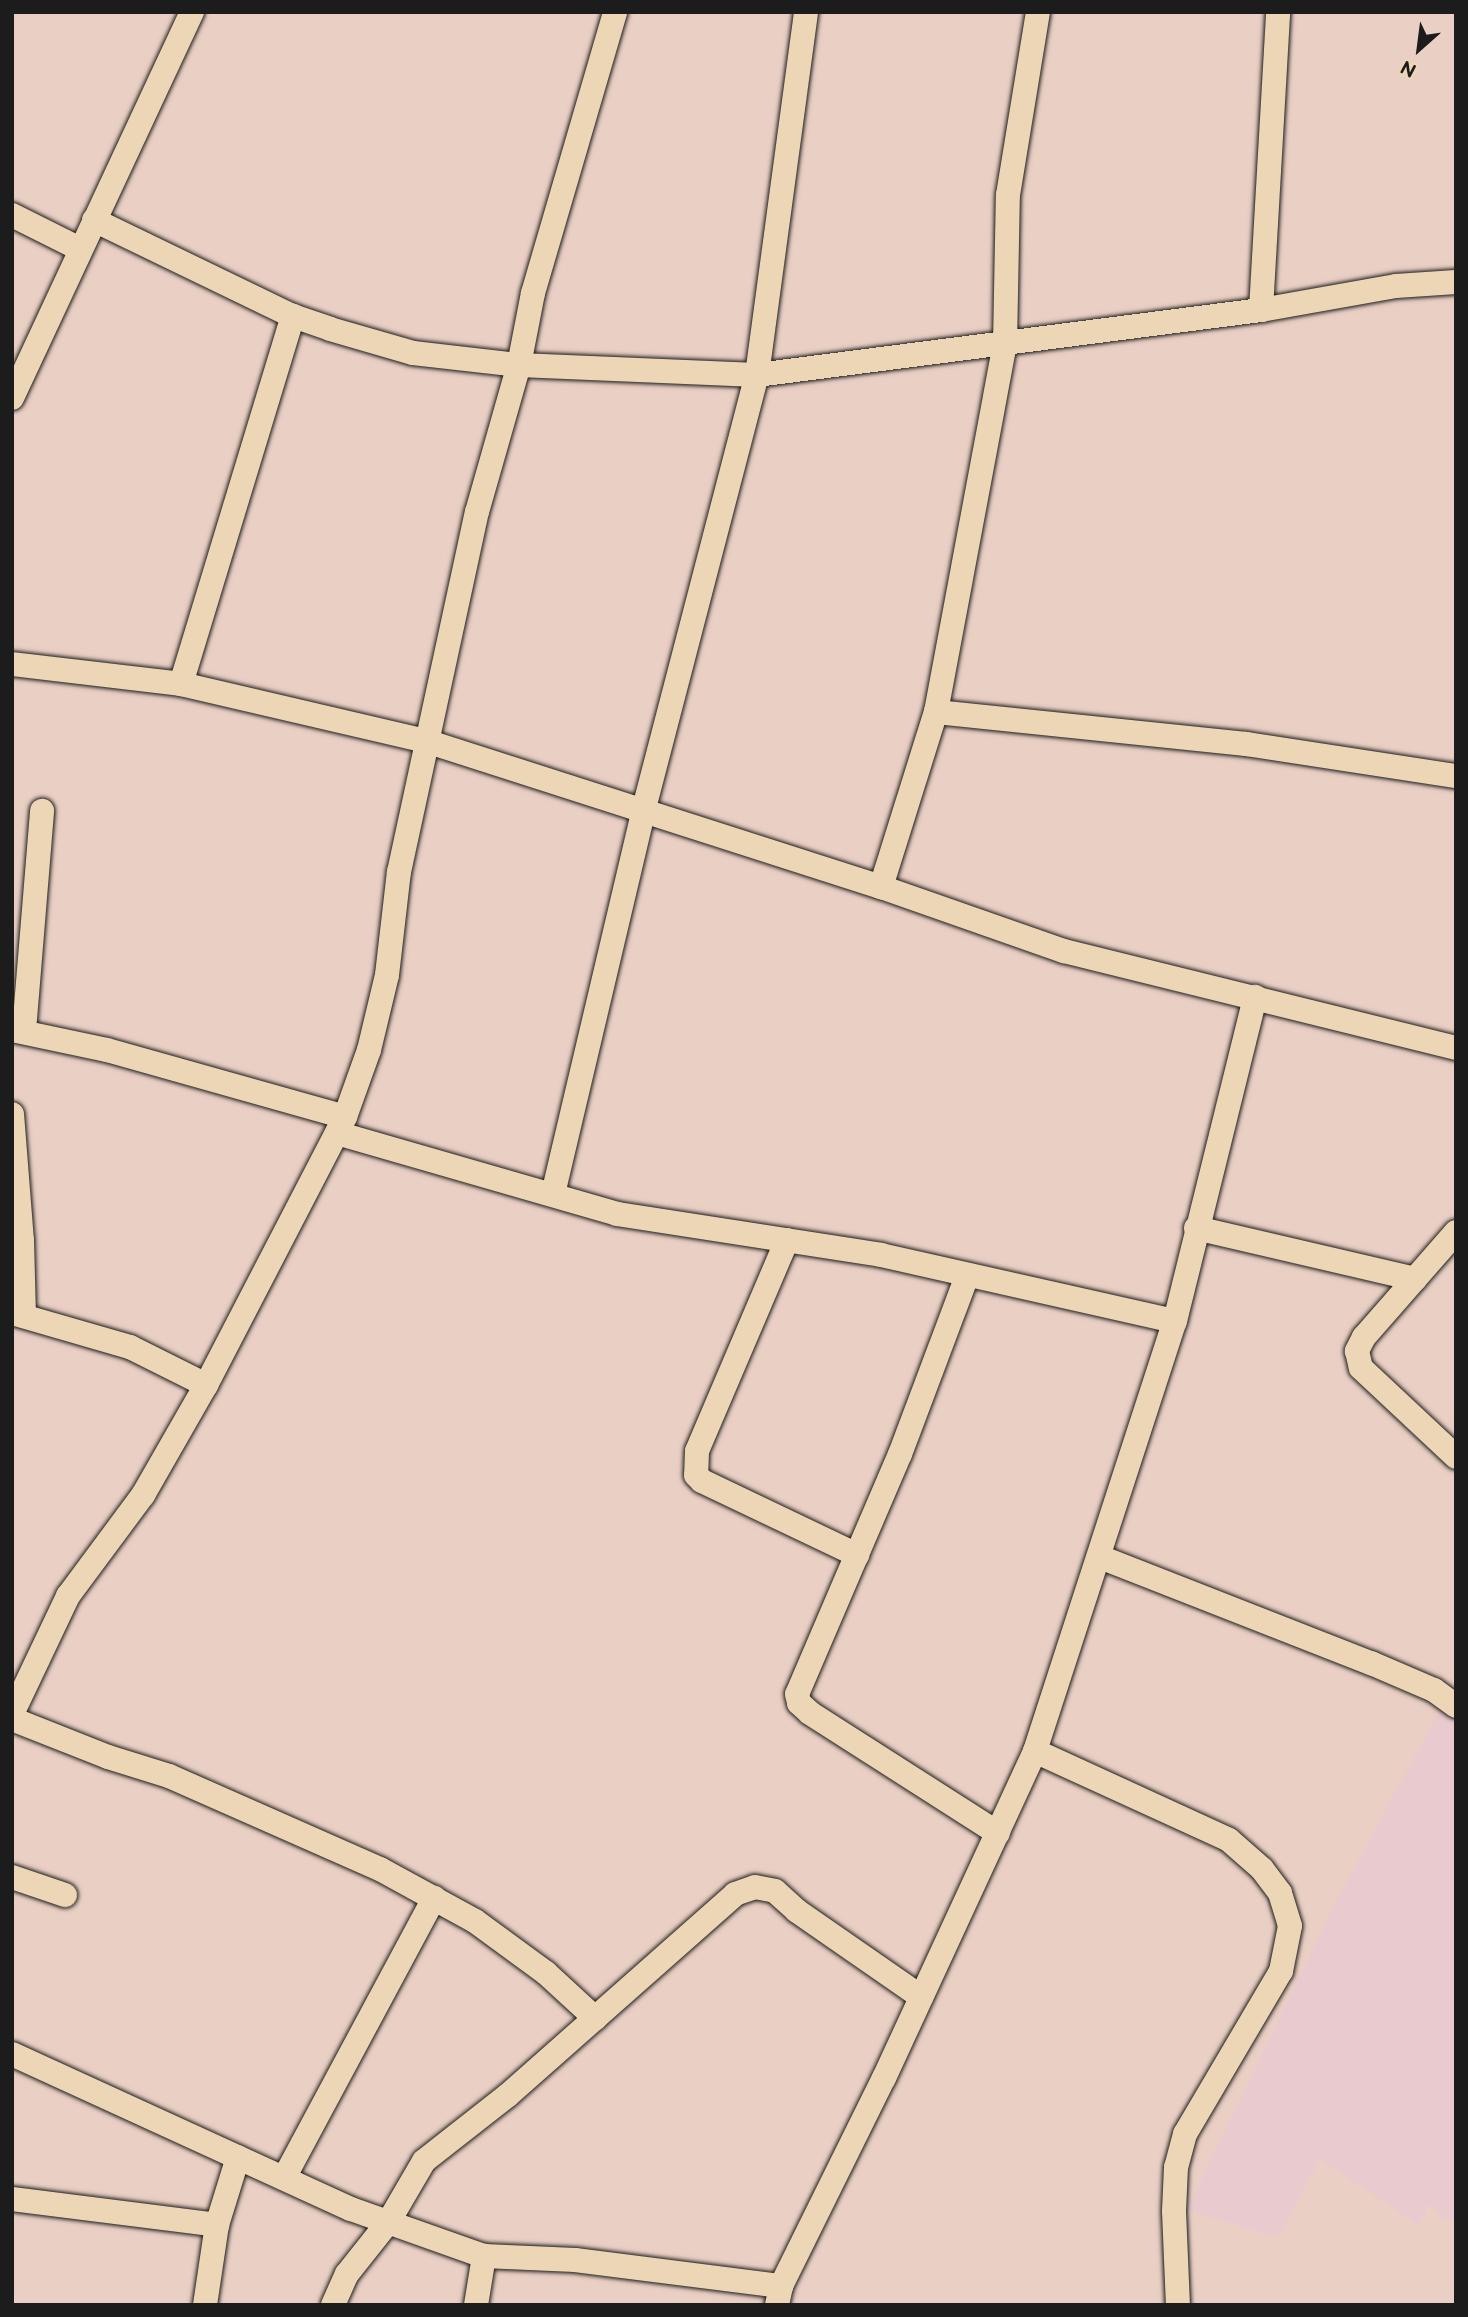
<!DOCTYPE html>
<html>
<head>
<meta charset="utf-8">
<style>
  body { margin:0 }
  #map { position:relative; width:1468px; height:2317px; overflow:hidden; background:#eacfc4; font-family:"Balsamiq Sans",sans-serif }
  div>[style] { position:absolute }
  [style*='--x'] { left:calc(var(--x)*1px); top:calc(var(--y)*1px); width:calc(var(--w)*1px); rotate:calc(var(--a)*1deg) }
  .built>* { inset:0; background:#e8cacf }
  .roads { filter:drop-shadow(0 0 2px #1c1c1c) drop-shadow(0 0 2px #1c1c1c) }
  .minor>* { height:24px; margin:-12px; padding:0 12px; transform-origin:12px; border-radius:12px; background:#edd6b5 }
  span { translate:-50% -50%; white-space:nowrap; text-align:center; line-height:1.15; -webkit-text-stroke:5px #edd6b5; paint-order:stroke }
  .frame { position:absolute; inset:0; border:14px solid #1c1c1c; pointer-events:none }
  .north { position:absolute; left:1384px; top:14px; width:70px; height:70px; -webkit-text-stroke:5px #edd6b5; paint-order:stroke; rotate:208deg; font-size:19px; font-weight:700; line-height:28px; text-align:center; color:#1c1c1c }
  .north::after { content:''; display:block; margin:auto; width:24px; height:32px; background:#1c1c1c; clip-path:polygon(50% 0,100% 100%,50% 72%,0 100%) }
</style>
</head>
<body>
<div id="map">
  <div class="built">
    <div style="clip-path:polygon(1445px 1700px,1456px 1709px,1456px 2219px,1441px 2217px,1429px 2204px,1419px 2225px,1320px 2159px,1278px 2237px,1187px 2210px,1334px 1906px)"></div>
  </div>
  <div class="roads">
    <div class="minor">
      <div style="--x:12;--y:215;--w:76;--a:26.6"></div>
      <div style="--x:94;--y:220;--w:221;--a:25.8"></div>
      <div style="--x:293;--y:316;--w:39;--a:19"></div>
      <div style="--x:330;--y:329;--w:86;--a:16.1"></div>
      <div style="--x:413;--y:353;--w:107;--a:6.5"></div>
      <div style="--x:519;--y:365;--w:238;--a:2.4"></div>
      <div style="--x:757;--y:375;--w:508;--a:-7.35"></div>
      <div style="--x:1261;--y:310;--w:137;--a:-10.1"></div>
      <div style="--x:1396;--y:286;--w:60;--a:-3.8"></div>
      <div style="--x:1261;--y:310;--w:298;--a:-86.7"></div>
      <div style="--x:12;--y:398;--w:426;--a:-65"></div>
      <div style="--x:12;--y:664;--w:170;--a:6.7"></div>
      <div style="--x:181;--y:684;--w:252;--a:13.1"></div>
      <div style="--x:426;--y:741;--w:478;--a:17.8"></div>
      <div style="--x:881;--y:887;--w:194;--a:19.3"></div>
      <div style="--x:1064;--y:951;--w:404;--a:13.9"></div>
      <div style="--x:181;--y:684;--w:385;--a:-73.1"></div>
      <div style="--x:936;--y:712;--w:312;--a:5.9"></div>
      <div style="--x:1246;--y:744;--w:212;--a:8.7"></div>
      <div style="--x:881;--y:887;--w:183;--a:-72.6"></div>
      <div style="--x:936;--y:712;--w:373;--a:-79.4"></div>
      <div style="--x:1005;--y:345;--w:150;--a:-88.9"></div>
      <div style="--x:1008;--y:195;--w:185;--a:-80.7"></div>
      <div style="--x:12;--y:1030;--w:97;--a:11.9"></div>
      <div style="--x:107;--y:1050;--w:247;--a:15.7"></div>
      <div style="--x:24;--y:1031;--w:221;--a:-85.3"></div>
      <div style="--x:12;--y:1114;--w:126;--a:85.5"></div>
      <div style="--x:22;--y:1240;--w:76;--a:88.5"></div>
      <div style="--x:337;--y:1133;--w:291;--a:16.1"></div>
      <div style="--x:617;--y:1214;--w:267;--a:8.8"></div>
      <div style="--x:881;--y:1255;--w:301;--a:12.7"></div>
      <div style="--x:553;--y:1194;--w:392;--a:-76.7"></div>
      <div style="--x:643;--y:812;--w:452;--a:-75.4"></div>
      <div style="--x:757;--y:375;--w:366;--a:-82.3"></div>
      <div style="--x:1196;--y:1228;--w:225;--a:13.1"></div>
      <div style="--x:1456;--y:1232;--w:140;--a:131.2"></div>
      <div style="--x:1364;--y:1337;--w:16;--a:117"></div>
      <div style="--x:1357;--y:1351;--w:17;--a:77"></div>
      <div style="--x:1361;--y:1368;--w:130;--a:43.1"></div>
      <div style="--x:787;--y:1240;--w:229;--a:113.1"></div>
      <div style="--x:697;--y:1451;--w:24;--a:92"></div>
      <div style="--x:696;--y:1475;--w:8;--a:45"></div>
      <div style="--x:702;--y:1481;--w:172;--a:25.5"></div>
      <div style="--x:967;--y:1276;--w:190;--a:110.6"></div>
      <div style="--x:900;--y:1454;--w:261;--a:113.2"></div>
      <div style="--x:797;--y:1694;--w:9;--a:77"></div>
      <div style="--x:799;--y:1703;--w:15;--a:42"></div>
      <div style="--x:810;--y:1713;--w:223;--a:32.6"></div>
      <div style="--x:12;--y:1313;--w:123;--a:16.1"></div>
      <div style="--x:130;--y:1347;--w:85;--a:26.6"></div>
      <div style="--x:1100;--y:1557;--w:291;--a:21.4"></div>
      <div style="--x:1371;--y:1663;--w:69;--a:23.2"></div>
      <div style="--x:1434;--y:1690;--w:27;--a:36"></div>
      <div style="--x:12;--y:1714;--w:131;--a:-64.6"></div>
      <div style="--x:68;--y:1596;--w:126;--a:-53.4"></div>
      <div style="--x:143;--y:1495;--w:127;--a:-60.2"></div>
      <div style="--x:206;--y:1385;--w:302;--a:-62.6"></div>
      <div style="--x:345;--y:1117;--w:71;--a:-70.3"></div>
      <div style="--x:369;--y:1050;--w:77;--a:-76.5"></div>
      <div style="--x:387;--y:975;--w:104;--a:-83.4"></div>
      <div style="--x:399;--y:872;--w:368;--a:-77.8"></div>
      <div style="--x:477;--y:512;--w:153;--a:-74.1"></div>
      <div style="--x:519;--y:365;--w:73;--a:-79"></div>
      <div style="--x:533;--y:293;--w:293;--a:-73.7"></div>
      <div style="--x:12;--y:1719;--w:103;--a:21.6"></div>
      <div style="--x:108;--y:1757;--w:64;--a:17.3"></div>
      <div style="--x:169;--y:1776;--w:231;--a:23.8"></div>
      <div style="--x:380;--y:1869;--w:108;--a:28.7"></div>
      <div style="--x:475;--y:1921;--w:88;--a:36.2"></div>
      <div style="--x:546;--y:1973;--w:67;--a:42.6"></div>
      <div style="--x:1035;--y:1751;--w:213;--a:24.6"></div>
      <div style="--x:1229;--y:1840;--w:44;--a:41.3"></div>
      <div style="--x:1262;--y:1869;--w:30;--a:53"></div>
      <div style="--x:1280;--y:1893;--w:34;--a:73"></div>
      <div style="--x:1290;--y:1926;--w:46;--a:101.3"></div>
      <div style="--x:1281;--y:1971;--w:189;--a:120.5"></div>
      <div style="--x:1185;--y:2134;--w:34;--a:105"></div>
      <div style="--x:1176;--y:2167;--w:44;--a:92.6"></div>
      <div style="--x:1174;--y:2211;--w:94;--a:87.6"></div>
      <div style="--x:12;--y:1877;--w:56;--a:18.8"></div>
      <div style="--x:12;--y:2054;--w:373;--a:24.6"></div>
      <div style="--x:351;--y:2209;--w:141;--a:19.5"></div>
      <div style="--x:484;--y:2256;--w:91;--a:2.5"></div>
      <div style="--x:575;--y:2260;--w:208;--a:7.2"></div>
      <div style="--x:284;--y:2178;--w:318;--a:-61.8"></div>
      <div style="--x:12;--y:2199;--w:207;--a:7.2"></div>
      <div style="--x:205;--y:2305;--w:81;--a:-81.5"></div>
      <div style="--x:217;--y:2225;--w:71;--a:-72.8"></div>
      <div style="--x:333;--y:2305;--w:34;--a:-66"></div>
      <div style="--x:347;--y:2274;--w:68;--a:-51.6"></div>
      <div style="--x:389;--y:2221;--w:69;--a:-59.7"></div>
      <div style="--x:424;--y:2161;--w:105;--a:-38.1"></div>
      <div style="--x:507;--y:2096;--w:305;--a:-41.5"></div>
      <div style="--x:735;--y:1894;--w:21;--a:-19"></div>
      <div style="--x:755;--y:1887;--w:20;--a:11"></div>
      <div style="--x:775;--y:1891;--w:30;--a:42"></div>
      <div style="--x:797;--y:1911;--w:151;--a:34.7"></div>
      <div style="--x:476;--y:2305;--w:50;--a:-80.7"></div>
      <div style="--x:777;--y:2305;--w:19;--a:-78"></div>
      <div style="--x:781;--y:2286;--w:232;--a:-63.7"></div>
      <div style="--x:884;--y:2078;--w:360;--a:-65.2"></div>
      <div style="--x:1035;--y:1751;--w:452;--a:-72"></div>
      <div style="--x:1175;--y:1321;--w:334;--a:-76.1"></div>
    </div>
  </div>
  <div class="frame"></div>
  <div class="north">N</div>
</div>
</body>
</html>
